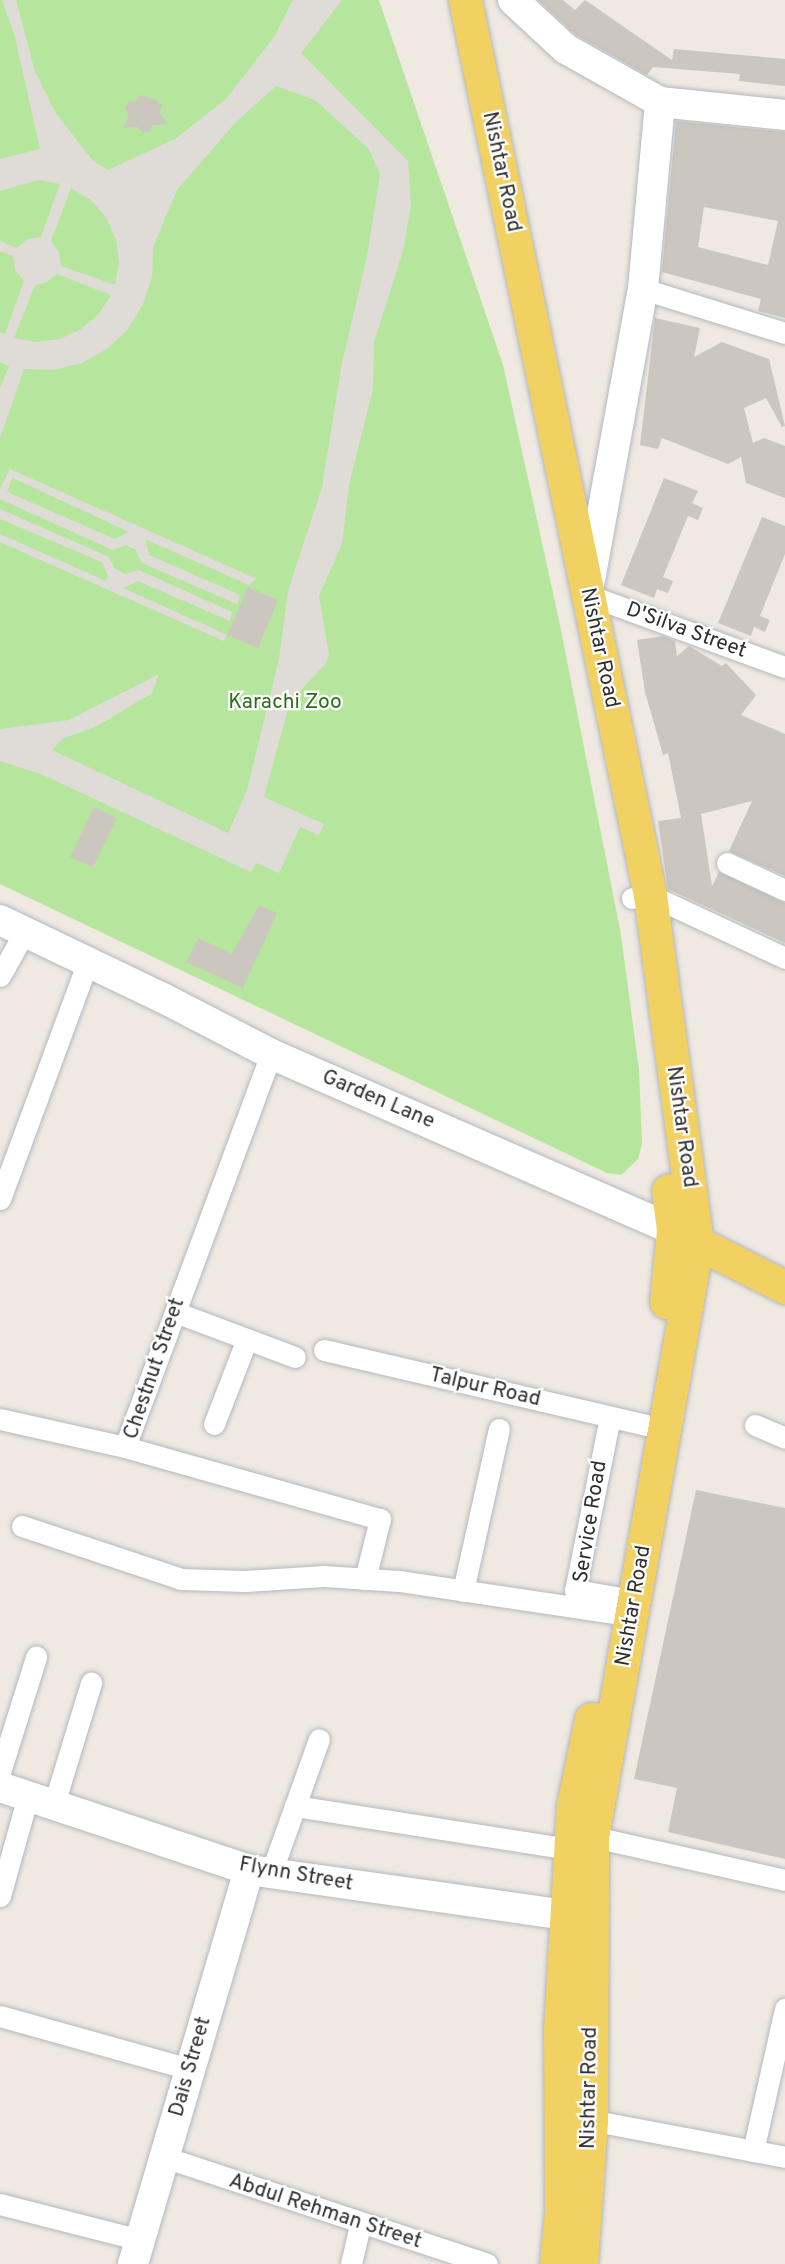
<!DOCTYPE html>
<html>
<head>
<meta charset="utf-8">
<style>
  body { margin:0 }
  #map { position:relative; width:785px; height:2264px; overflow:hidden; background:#efe9e1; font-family:Overpass,sans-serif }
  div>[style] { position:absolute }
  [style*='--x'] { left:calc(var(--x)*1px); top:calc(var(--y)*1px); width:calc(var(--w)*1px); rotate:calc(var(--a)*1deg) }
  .green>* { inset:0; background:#b6e59e }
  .plaza>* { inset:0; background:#dfdcd8 }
  .building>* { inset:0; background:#cbc7bf }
  .roads { filter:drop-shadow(0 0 2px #b4b7c1) drop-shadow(0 0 2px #b4b7c1) }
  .street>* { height:21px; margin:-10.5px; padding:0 10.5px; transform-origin:10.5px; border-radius:10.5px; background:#fff }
  .secondary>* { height:30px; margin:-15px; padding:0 15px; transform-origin:15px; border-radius:15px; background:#fff }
  .primary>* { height:33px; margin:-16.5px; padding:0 16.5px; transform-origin:16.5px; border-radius:16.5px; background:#f2d163 }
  span { translate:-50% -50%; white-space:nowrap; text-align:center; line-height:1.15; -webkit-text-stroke:4.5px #fff; paint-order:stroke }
  .street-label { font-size:21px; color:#2e2e2e }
  .park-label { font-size:21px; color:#2c6e1b }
</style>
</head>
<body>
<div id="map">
  <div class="green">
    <div style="clip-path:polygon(0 0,379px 0,503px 365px,559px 620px,621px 935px,639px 1070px,642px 1144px,638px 1159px,621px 1175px,607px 1173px,0 884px)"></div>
  </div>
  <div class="plaza">
    <div style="clip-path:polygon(evenodd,2px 0,16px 0,35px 72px,55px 112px,93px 161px,108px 170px,175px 139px,225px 100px,274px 37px,293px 0,342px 0,301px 53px,408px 161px,411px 204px,403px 251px,374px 342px,373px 389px,349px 485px,342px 544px,319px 596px,329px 655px,326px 663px,290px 702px,264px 797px,324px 824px,319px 835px,300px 827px,279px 873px,256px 863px,251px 872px,41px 774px,0 761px,0 729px,69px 720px,159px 674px,152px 693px,97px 726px,62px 739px,52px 750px,228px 833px,247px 790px,279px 659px,288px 591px,322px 487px,342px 363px,367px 257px,380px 174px,369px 149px,315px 100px,276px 86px,235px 123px,177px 190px,153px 247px,152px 277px,143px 304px,128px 329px,107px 349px,82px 363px,53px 370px,24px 369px,0 438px,0 388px,9px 366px,0 362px,0 332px,5px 334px,24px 281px,15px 270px,13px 256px,0 251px,0 241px,17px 248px,27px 239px,41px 237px,60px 184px,38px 180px,0 191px,0 159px,40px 149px,15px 37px,2px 0,71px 188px,91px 200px,106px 217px,116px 239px,119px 262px,115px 285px,61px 266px,59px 252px,51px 241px,71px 188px,2px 0,57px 274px,111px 295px,99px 314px,81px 329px,60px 339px,37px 342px,14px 338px,35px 285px,47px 282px,57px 274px)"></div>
    <div style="clip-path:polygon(evenodd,10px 469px,257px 579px,249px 585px,145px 539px,149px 555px,240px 595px,237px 604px,142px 563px,136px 550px,126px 545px,113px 550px,0 499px,0 489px,10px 469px,12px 478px,13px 478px,129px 532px,115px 539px,7px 492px,12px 478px)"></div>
    <div style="clip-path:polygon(0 509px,109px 557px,114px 568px,125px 574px,139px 570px,232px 612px,230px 621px,138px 581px,123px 588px,227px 635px,224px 641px,0 542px,0 534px,106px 581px,108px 576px,102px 562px,0 519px)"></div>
  </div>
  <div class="building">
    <div style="clip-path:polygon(538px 0,563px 0,575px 10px,585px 0,672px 60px,674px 49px,785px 59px,785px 86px,739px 81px,740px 74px,653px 67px,647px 75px,576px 35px)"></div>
    <div style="clip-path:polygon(139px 95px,157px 100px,162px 106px,159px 113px,168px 124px,153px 125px,150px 132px,142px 132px,138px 127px,123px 128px,129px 115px,125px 109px,128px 102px,136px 101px)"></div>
    <div style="clip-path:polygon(evenodd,676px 121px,785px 132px,785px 318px,758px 311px,761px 299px,662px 272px,676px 121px,704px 207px,778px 221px,768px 265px,698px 247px,704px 207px)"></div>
    <div style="clip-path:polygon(655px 318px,700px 328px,694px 357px,722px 342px,769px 359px,785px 426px,782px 427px,766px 398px,744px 408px,753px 443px,764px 438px,785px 446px,785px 498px,746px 483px,741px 457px,728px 464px,662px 438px,658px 449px,640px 445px)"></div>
    <div style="clip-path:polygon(664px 478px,698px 491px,692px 503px,703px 508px,698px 520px,688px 516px,663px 577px,673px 581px,668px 593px,657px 589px,654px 598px,621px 585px)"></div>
    <div style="clip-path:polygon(762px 517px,785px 526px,785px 554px,760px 616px,770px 620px,765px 632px,754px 627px,751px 636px,718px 623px)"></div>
    <div style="clip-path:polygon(248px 587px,278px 600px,258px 648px,227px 635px)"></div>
    <div style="clip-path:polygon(663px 636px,675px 641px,677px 656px,689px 646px,722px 666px,726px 663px,756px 695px,741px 715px,785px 734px,785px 876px,729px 851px,752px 801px,701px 814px,712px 886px,719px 872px,785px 903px,785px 943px,668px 889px,658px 821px,681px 818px,668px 753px,663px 755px,645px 692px,637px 640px)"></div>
    <div style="clip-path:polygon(94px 807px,117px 818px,93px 867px,70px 857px)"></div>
    <div style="clip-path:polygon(259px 905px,277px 913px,243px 988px,186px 962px,198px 938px,232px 954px)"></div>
    <div style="clip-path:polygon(696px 1490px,785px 1508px,785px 1859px,668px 1832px,677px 1788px,634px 1779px)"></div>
  </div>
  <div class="roads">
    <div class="street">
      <div style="--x:643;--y:289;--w:149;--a:17.2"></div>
      <div style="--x:588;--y:595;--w:210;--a:20.1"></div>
      <div style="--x:727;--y:863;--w:64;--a:25"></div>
      <div style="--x:632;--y:898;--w:18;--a:-9"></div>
      <div style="--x:650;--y:895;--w:149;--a:25"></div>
      <div style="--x:0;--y:976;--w:49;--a:-60.8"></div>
      <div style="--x:271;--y:1054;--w:419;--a:110.4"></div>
      <div style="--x:125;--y:1447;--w:265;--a:15.8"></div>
      <div style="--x:380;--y:1519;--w:62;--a:104"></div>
      <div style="--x:0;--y:1199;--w:254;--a:-69.7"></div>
      <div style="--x:175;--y:1312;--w:128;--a:20.6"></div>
      <div style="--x:324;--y:1350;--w:331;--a:13.1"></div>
      <div style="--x:610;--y:1417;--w:177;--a:101.4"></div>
      <div style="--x:575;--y:1590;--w:42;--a:9.7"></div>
      <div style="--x:0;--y:1419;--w:128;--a:12.6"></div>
      <div style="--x:214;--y:1424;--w:91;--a:-68.8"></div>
      <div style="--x:755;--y:1425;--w:33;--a:23"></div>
      <div style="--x:22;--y:1526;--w:168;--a:18.4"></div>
      <div style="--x:181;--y:1579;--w:64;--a:1.8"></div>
      <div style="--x:245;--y:1581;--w:79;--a:-3.6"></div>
      <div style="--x:324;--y:1576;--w:75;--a:3.8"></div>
      <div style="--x:399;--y:1581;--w:216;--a:8.5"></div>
      <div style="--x:463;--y:1591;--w:166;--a:-77.5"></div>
      <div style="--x:0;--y:1772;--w:121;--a:-72.6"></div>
      <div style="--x:54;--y:1804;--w:127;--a:-73"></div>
      <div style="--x:295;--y:1806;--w:278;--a:8.9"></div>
      <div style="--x:581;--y:1834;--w:209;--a:12.7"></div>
      <div style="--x:271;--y:1873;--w:142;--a:-70.3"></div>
      <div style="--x:0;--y:1896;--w:104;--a:-74.4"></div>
      <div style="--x:0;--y:2016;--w:197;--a:15.6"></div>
      <div style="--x:579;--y:2118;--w:210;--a:10.7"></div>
      <div style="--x:753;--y:2151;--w:146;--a:-77.3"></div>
      <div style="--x:164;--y:2157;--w:340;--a:18.3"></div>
      <div style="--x:0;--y:2204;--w:145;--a:14.4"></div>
      <div style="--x:351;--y:2264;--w:40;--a:-77"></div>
    </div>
    <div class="secondary">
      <div style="--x:513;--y:0;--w:72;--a:42.8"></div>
      <div style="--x:566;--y:49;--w:108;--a:29.4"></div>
      <div style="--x:660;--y:102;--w:126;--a:5.9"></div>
      <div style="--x:588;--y:591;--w:307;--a:-79.7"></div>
      <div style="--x:643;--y:289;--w:188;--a:-84.8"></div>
      <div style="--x:0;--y:920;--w:181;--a:25.6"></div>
      <div style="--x:163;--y:998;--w:122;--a:27.4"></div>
      <div style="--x:271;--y:1054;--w:439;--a:23.6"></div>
      <div style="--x:0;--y:1787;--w:262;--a:18.4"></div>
      <div style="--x:249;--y:1870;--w:320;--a:8.1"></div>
      <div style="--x:133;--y:2264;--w:411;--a:-73.6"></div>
    </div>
    <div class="primary">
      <div style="--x:465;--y:0;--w:914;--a:78.32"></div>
      <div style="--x:650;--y:895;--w:352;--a:82.3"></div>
      <div style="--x:697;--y:1244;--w:602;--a:100.04"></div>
      <div style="--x:592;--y:1837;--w:283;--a:90.2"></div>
      <div style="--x:591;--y:2120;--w:144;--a:94"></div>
      <div style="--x:680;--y:1234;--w:118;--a:26.8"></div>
      <div style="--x:666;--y:1302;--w:72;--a:-84.4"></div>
      <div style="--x:673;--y:1230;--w:40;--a:-97.1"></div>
      <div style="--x:556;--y:2264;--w:52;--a:-84.5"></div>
      <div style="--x:561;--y:2212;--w:183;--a:-90.3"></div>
      <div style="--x:560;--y:2029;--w:224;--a:-86.7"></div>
      <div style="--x:573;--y:1805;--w:88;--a:-78.2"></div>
    </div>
  </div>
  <div class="street-label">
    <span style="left:501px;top:172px;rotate:78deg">Nishtar Road</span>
    <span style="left:686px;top:631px;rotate:20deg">D'Silva Street</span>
    <span style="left:599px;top:648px;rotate:78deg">Nishtar Road</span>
    <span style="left:378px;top:1100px;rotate:23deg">Garden Lane</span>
    <span style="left:681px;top:1127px;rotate:82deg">Nishtar Road</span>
    <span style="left:155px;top:1369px;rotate:-71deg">Chestnut Street</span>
    <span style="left:485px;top:1388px;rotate:13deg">Talpur Road</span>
    <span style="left:591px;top:1522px;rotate:-81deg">Service Road</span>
    <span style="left:634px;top:1606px;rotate:-80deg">Nishtar Road</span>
    <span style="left:296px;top:1875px;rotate:10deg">Flynn Street</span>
    <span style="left:191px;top:2067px;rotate:-74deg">Dais Street</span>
    <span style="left:590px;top:2088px;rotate:-89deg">Nishtar Road</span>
    <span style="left:325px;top:2212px;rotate:18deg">Abdul Rehman Street</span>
  </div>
  <div class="park-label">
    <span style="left:285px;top:703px">Karachi Zoo</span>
  </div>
</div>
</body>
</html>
